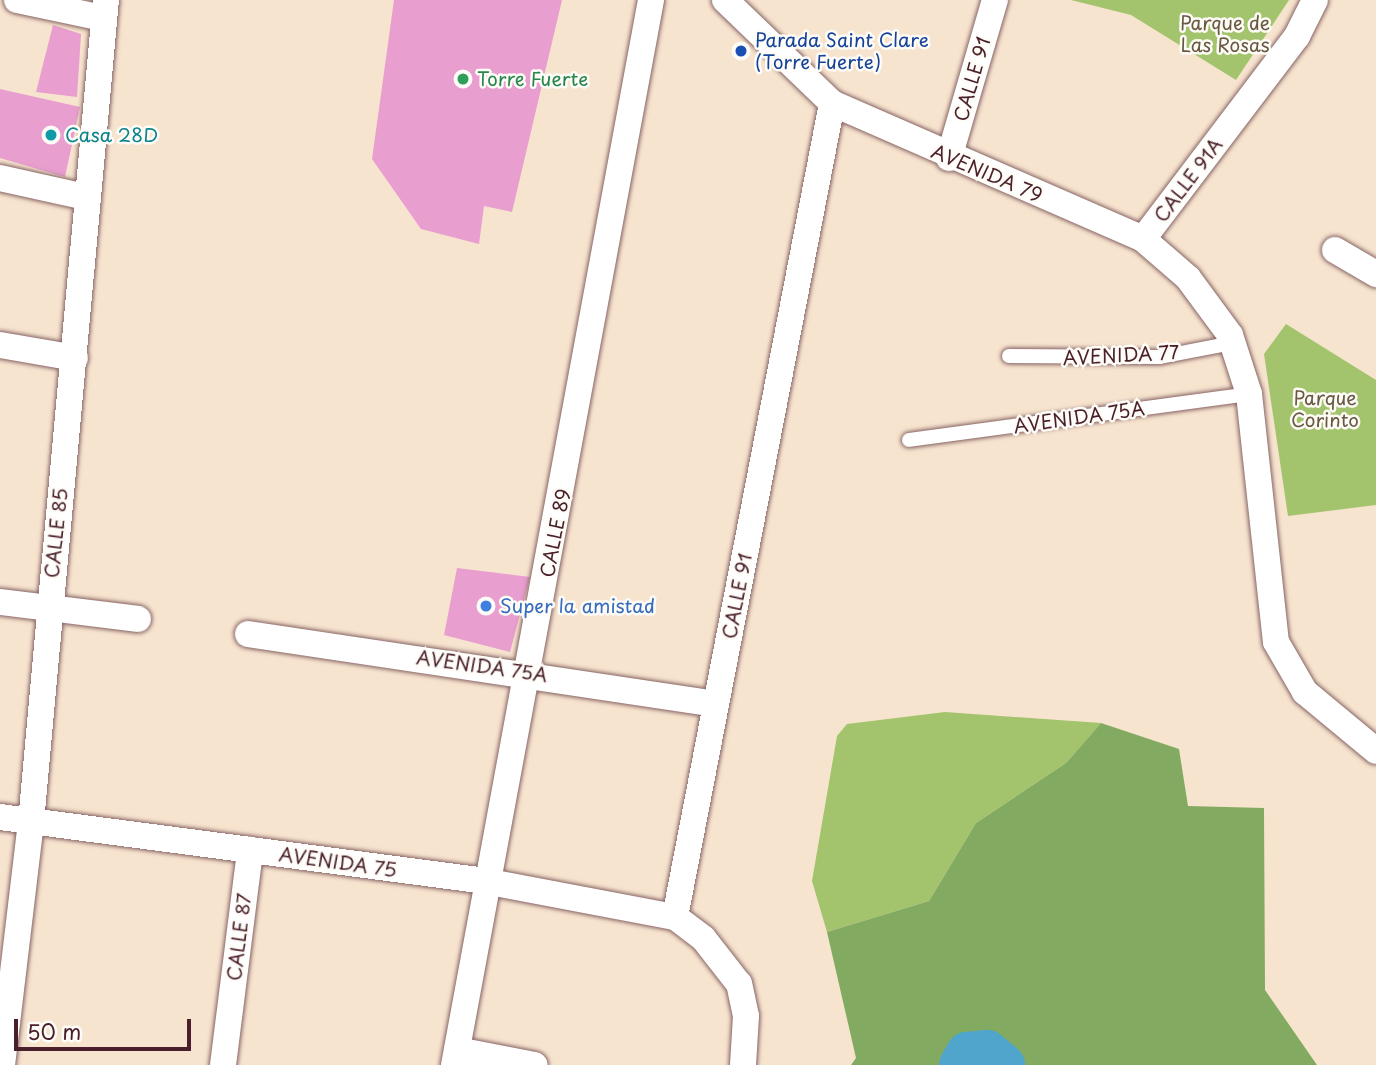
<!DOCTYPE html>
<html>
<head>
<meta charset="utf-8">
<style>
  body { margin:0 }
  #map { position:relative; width:1376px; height:1065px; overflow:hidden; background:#f7e4cf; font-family:"Playpen Sans",sans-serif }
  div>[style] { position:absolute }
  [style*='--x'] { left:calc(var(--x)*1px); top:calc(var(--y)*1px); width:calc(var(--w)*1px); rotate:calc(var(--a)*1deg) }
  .green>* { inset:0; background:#a3c46d }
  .forest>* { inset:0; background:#82aa60 }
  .river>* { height:42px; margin:-21px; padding:0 21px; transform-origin:21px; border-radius:21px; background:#50a5cc }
  .building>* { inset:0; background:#e89ece }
  .roads { filter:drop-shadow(0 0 2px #876464) drop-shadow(0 0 2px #876464) }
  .lane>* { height:14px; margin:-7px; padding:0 7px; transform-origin:7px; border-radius:7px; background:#fff }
  .street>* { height:26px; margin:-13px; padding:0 13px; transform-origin:13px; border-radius:13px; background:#fff }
  .dots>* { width:19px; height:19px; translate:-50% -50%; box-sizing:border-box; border:4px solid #fdfcf7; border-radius:50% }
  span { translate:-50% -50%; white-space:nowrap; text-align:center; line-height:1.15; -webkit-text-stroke:5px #fdfcf7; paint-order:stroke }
  .park-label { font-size:19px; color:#695942 }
  .transit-label { font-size:19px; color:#164399 }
  .left { translate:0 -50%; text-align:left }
  .leisure-label { font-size:19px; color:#27864d }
  .street-label { font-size:19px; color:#4a1f2b }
  .culture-label { font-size:19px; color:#0d838f }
  .shop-label { font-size:19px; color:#366cbe }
  .scale { position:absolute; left:14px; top:1019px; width:177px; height:32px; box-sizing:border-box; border:4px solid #4a1f2b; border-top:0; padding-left:9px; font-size:21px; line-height:24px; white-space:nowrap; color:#4a1f2b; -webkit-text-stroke:5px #fdfcf7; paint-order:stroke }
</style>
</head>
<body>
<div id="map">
  <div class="green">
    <div style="clip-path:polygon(1071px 0,1289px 0,1236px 80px,1131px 15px)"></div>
    <div style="clip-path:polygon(1286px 324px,1376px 380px,1376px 505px,1288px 516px,1264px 354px)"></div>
    <div style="clip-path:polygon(945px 712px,1101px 723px,1066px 763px,976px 823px,929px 901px,827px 932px,812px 881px,837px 736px,847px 724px)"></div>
  </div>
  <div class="forest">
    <div style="clip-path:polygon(1101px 723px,1179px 749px,1188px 806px,1264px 808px,1265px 990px,1317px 1065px,851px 1065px,856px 1058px,827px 932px,929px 901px,976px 823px,1066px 763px)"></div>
  </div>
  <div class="river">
    <div style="--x:960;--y:1065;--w:14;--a:-60"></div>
    <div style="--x:967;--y:1053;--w:20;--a:-6"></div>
    <div style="--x:987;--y:1051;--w:22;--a:39"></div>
  </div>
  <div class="building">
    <div style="clip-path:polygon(394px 0,562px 0,512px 212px,484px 206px,479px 244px,421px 229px,372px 159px)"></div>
    <div style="clip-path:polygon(53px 25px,81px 34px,77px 97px,36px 92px)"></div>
    <div style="clip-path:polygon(0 89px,80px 107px,65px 177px,0 158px)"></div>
    <div style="clip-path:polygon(457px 568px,530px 577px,510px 652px,444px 635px)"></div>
  </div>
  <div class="roads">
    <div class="lane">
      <div style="--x:1009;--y:356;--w:151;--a:0.4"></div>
      <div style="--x:1160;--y:357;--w:73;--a:-11"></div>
      <div style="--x:909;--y:440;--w:343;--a:-7.7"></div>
    </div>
    <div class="street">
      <div style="--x:17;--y:0;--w:88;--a:11.8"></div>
      <div style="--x:725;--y:0;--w:149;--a:43.9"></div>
      <div style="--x:832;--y:103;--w:339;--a:23.6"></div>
      <div style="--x:1143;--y:239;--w:60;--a:40.9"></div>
      <div style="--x:1188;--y:278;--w:71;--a:53.6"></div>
      <div style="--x:1230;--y:335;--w:62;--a:72.1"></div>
      <div style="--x:1249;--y:394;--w:249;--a:83.8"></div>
      <div style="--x:1276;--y:642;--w:58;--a:59.9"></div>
      <div style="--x:1305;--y:692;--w:92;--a:39.7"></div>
      <div style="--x:949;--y:158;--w:165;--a:-73.8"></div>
      <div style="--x:0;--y:178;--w:88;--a:12.5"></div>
      <div style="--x:1143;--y:239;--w:255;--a:-52.8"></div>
      <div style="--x:1297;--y:36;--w:40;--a:-63.4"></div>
      <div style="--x:1335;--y:250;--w:48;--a:30.3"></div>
      <div style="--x:0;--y:345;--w:76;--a:9.8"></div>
      <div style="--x:0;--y:602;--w:139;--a:7"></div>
      <div style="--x:248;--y:634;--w:473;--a:8.5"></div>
      <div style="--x:0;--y:817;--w:488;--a:7.5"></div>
      <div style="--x:484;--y:881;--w:194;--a:10.7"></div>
      <div style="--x:457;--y:1050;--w:79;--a:10.9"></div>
      <div style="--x:2;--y:1065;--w:245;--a:-83.2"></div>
      <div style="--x:31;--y:822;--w:825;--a:-84.79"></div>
      <div style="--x:223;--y:1065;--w:217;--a:-82.8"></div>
      <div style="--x:454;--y:1065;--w:1083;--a:-79.52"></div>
      <div style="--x:743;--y:1065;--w:49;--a:-86.5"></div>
      <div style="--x:746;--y:1016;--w:33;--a:-102"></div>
      <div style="--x:739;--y:984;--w:58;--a:-128"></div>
      <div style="--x:703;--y:938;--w:35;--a:-143"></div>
      <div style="--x:675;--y:917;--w:829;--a:-79.08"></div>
    </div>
  </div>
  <div class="dots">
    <div style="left:741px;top:51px;background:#1a4fb4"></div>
    <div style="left:463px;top:79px;background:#2e9e5b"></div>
    <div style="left:51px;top:135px;background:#0f9aa8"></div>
    <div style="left:486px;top:606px;background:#3f7fe0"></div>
  </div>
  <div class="park-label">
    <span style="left:1225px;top:34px">Parque de<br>Las Rosas</span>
    <span style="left:1325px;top:409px">Parque<br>Corinto</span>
  </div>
  <div class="transit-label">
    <span class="left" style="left:755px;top:51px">Parada Saint Clare<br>(Torre Fuerte)</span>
  </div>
  <div class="leisure-label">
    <span class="left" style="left:477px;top:79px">Torre Fuerte</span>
  </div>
  <div class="street-label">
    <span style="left:972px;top:79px;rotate:-74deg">CALLE 91</span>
    <span style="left:987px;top:173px;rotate:23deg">AVENIDA 79</span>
    <span style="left:1188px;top:180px;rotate:-53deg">CALLE 91A</span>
    <span style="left:1121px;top:355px;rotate:-3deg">AVENIDA 77</span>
    <span style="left:1079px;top:417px;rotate:-8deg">AVENIDA 75A</span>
    <span style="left:56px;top:533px;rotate:-84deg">CALLE 85</span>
    <span style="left:555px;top:533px;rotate:-79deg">CALLE 89</span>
    <span style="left:737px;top:596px;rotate:-79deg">CALLE 91</span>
    <span style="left:482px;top:666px;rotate:8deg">AVENIDA 75A</span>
    <span style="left:338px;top:862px;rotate:8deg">AVENIDA 75</span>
    <span style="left:239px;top:937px;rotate:-83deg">CALLE 87</span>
  </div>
  <div class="culture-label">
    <span class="left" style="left:65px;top:135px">Casa 28D</span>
  </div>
  <div class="shop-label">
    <span class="left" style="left:500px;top:606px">Super la amistad</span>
  </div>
  <div class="scale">50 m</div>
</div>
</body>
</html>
